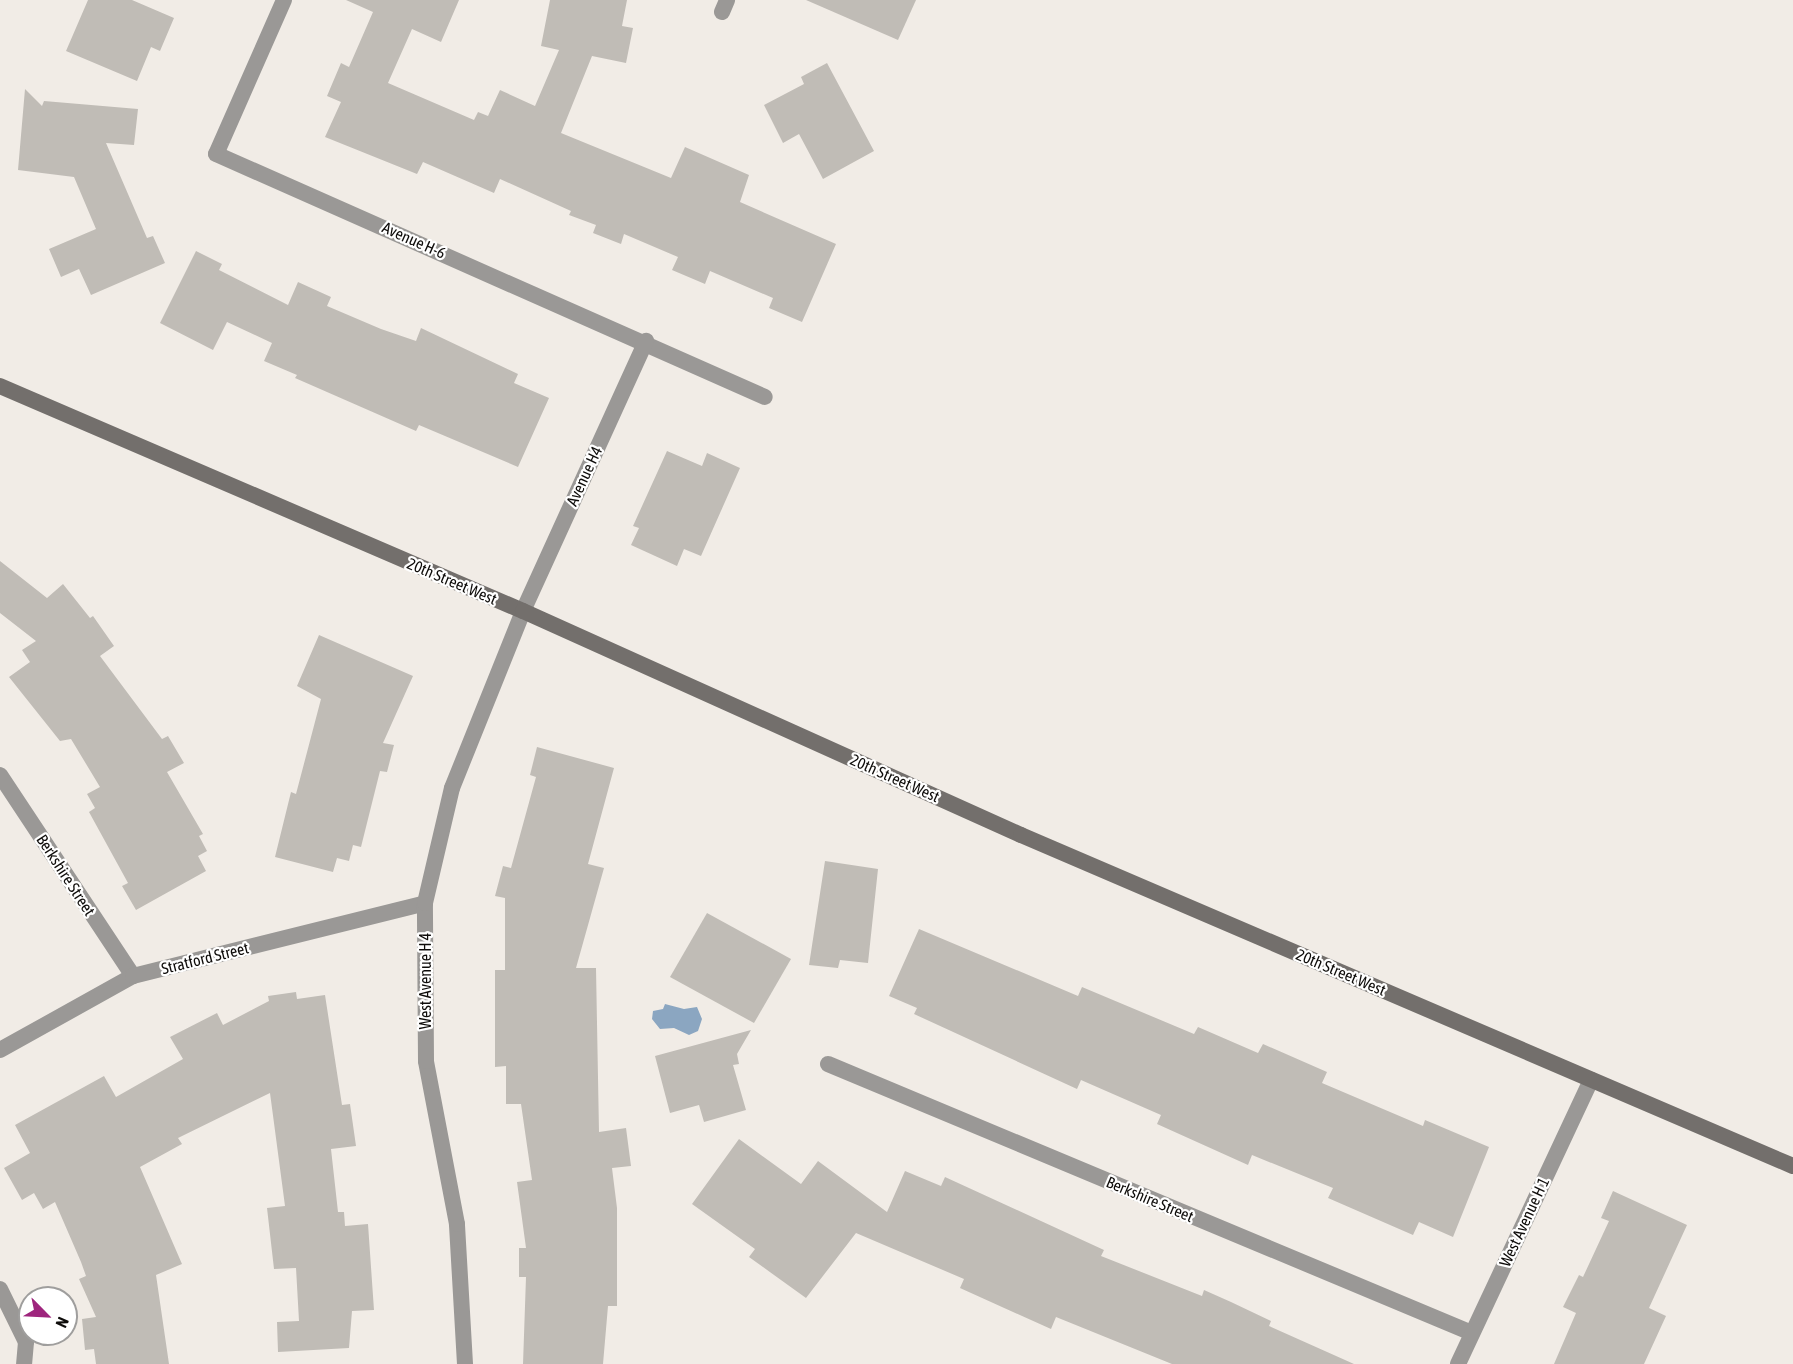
<!DOCTYPE html>
<html>
<head>
<meta charset="utf-8">
<style>
  body { margin:0 }
  #map { position:relative; width:1793px; height:1364px; overflow:hidden; background:#f1ece6; font-family:"Asap Condensed",sans-serif }
  div>[style] { position:absolute }
  [style*='--x'] { left:calc(var(--x)*1px); top:calc(var(--y)*1px); width:calc(var(--w)*1px); rotate:calc(var(--a)*1deg) }
  .water>* { inset:0; background:#8ba6c1 }
  .building>* { inset:0; background:#c0bcb6 }
  .minor>* { height:16px; margin:-8px; padding:0 8px; transform-origin:8px; border-radius:8px; background:#9a9896 }
  .secondary>* { height:16px; margin:-8px; padding:0 8px; transform-origin:8px; border-radius:8px; background:#736f6c }
  span { translate:-50% -50%; white-space:nowrap; text-align:center; line-height:1.15; -webkit-text-stroke:4.5px #fff; paint-order:stroke }
  .street-label { font-size:16px; color:#0e0c0a }
  .north { position:absolute; left:18px; top:1286px; width:60px; height:60px; box-sizing:border-box; background:#fff; border:2px solid #9f9e9d; border-radius:50%; rotate:114deg; font-size:16px; font-weight:700; line-height:24px; text-align:center; color:#0e0c0a }
  .north::after { content:''; display:block; margin:auto; width:21px; height:27px; background:#9e257d; clip-path:polygon(50% 0,100% 100%,50% 72%,0 100%) }
</style>
</head>
<body>
<div id="map">
  <div class="water">
    <div style="clip-path:polygon(665px 1004px,684px 1009px,697px 1007px,702px 1019px,698px 1031px,689px 1035px,674px 1028px,660px 1029px,652px 1019px,653px 1011px,663px 1009px)"></div>
  </div>
  <div class="building">
    <div style="clip-path:polygon(88px 0,132px 0,174px 18px,160px 51px,151px 47px,137px 81px,66px 51px)"></div>
    <div style="clip-path:polygon(346px 0,459px 0,441px 42px,412px 29px,388px 83px,474px 120px,478px 112px,488px 116px,500px 90px,535px 106px,559px 50px,541px 46px,550px 0,627px 0,622px 26px,633px 28px,626px 63px,592px 56px,561px 133px,671px 178px,685px 147px,749px 175px,740px 202px,836px 244px,802px 322px,769px 308px,773px 298px,710px 271px,705px 284px,672px 270px,678px 257px,624px 234px,621px 244px,593px 233px,596px 225px,569px 215px,571px 211px,500px 179px,494px 193px,423px 162px,417px 174px,325px 137px,341px 102px,327px 96px,341px 63px,349px 67px,373px 12px)"></div>
    <div style="clip-path:polygon(806px 0,916px 0,898px 40px)"></div>
    <div style="clip-path:polygon(827px 63px,874px 151px,823px 179px,799px 134px,783px 143px,764px 105px,804px 84px,801px 77px)"></div>
    <div style="clip-path:polygon(25px 89px,42px 106px,44px 101px,138px 109px,134px 145px,106px 143px,147px 238px,153px 236px,165px 263px,91px 295px,79px 269px,61px 277px,49px 249px,96px 229px,74px 177px,18px 170px)"></div>
    <div style="clip-path:polygon(196px 251px,222px 264px,219px 270px,288px 305px,298px 282px,331px 297px,327px 306px,381px 329px,416px 341px,421px 328px,518px 374px,514px 383px,549px 398px,518px 467px,419px 425px,416px 431px,295px 378px,297px 375px,264px 361px,272px 343px,227px 322px,213px 350px,160px 323px)"></div>
    <div style="clip-path:polygon(667px 451px,702px 466px,707px 453px,740px 468px,701px 556px,684px 549px,677px 566px,631px 545px,639px 528px,633px 526px)"></div>
    <div style="clip-path:polygon(0 561px,47px 598px,63px 584px,90px 618px,93px 616px,114px 646px,100px 656px,162px 739px,168px 736px,184px 763px,167px 772px,203px 834px,199px 836px,207px 851px,198px 856px,206px 871px,136px 910px,122px 886px,128px 883px,89px 812px,95px 808px,87px 794px,100px 787px,71px 739px,60px 741px,9px 677px,30px 662px,22px 650px,36px 641px,0 613px)"></div>
    <div style="clip-path:polygon(319px 635px,413px 676px,383px 743px,394px 745px,387px 772px,380px 771px,361px 847px,353px 845px,349px 861px,337px 858px,333px 872px,275px 857px,291px 792px,296px 794px,321px 699px,297px 686px)"></div>
    <div style="clip-path:polygon(537px 747px,614px 768px,588px 864px,604px 868px,576px 968px,596px 968px,599px 1132px,626px 1128px,631px 1166px,612px 1168px,617px 1208px,617px 1306px,608px 1306px,603px 1364px,523px 1364px,526px 1277px,519px 1277px,519px 1248px,526px 1248px,517px 1182px,532px 1180px,521px 1104px,506px 1104px,506px 1066px,495px 1067px,495px 970px,505px 970px,505px 898px,495px 896px,503px 866px,511px 868px,536px 777px,530px 775px)"></div>
    <div style="clip-path:polygon(825px 861px,878px 869px,868px 963px,840px 960px,838px 968px,809px 965px)"></div>
    <div style="clip-path:polygon(707px 913px,791px 959px,754px 1023px,670px 977px)"></div>
    <div style="clip-path:polygon(919px 929px,1078px 996px,1082px 987px,1194px 1034px,1198px 1027px,1258px 1053px,1263px 1044px,1327px 1072px,1322px 1083px,1423px 1126px,1425px 1120px,1489px 1147px,1453px 1237px,1419px 1222px,1413px 1235px,1328px 1198px,1333px 1188px,1252px 1155px,1248px 1165px,1157px 1124px,1161px 1115px,1081px 1080px,1077px 1089px,914px 1014px,917px 1008px,889px 996px)"></div>
    <div style="clip-path:polygon(296px 992px,297px 999px,325px 995px,342px 1105px,350px 1104px,356px 1146px,331px 1149px,338px 1212px,344px 1212px,345px 1226px,368px 1224px,374px 1310px,352px 1311px,349px 1348px,278px 1352px,277px 1322px,299px 1321px,296px 1268px,274px 1269px,267px 1208px,285px 1206px,270px 1093px,178px 1138px,182px 1144px,140px 1167px,182px 1264px,156px 1275px,169px 1364px,96px 1364px,94px 1349px,85px 1350px,82px 1319px,96px 1317px,79px 1279px,86px 1276px,81px 1262px,55px 1202px,43px 1209px,34px 1193px,22px 1200px,4px 1168px,30px 1153px,15px 1125px,104px 1076px,116px 1097px,183px 1059px,170px 1037px,217px 1013px,223px 1025px,269px 1001px,268px 996px)"></div>
    <div style="clip-path:polygon(751px 1030px,737px 1054px,739px 1064px,733px 1065px,746px 1110px,704px 1122px,699px 1105px,670px 1113px,655px 1056px)"></div>
    <div style="clip-path:polygon(739px 1139px,801px 1184px,818px 1161px,887px 1212px,905px 1171px,941px 1186px,945px 1177px,1104px 1250px,1101px 1256px,1202px 1296px,1204px 1290px,1231px 1302px,1271px 1321px,1269px 1326px,1354px 1364px,1172px 1364px,1056px 1317px,1051px 1329px,960px 1288px,964px 1279px,856px 1233px,806px 1298px,749px 1257px,755px 1249px,692px 1204px)"></div>
    <div style="clip-path:polygon(1613px 1191px,1687px 1225px,1649px 1308px,1666px 1316px,1644px 1364px,1554px 1364px,1576px 1313px,1563px 1307px,1579px 1275px,1583px 1277px,1609px 1221px,1601px 1218px)"></div>
  </div>
  <div class="minor">
    <div style="--x:284;--y:0;--w:168;--a:113.8"></div>
    <div style="--x:216;--y:154;--w:600;--a:23.88"></div>
    <div style="--x:722;--y:12;--w:13;--a:-67"></div>
    <div style="--x:0;--y:775;--w:241;--a:56.5"></div>
    <div style="--x:0;--y:1050;--w:152;--a:-29.1"></div>
    <div style="--x:133;--y:976;--w:301;--a:-14"></div>
    <div style="--x:828;--y:1064;--w:698;--a:22.67"></div>
    <div style="--x:0;--y:1289;--w:59;--a:63.9"></div>
    <div style="--x:26;--y:1342;--w:22;--a:95"></div>
    <div style="--x:465;--y:1364;--w:140;--a:-93.3"></div>
    <div style="--x:457;--y:1224;--w:166;--a:-100.8"></div>
    <div style="--x:426;--y:1061;--w:158;--a:-90.4"></div>
    <div style="--x:425;--y:903;--w:118;--a:-76.8"></div>
    <div style="--x:452;--y:788;--w:191;--a:-68.1"></div>
    <div style="--x:523;--y:611;--w:297;--a:-65.5"></div>
    <div style="--x:1458;--y:1364;--w:314;--a:-64.9"></div>
  </div>
  <div class="secondary">
    <div style="--x:0;--y:386;--w:569;--a:23.28"></div>
    <div style="--x:523;--y:611;--w:546;--a:24.22"></div>
    <div style="--x:1021;--y:835;--w:840;--a:23.21"></div>
  </div>
  <div class="street-label">
    <span style="left:414px;top:240px;rotate:24deg">Avenue H-6</span>
    <span style="left:584px;top:476px;rotate:-65deg">Avenue H4</span>
    <span style="left:452px;top:581px;rotate:23deg">20th Street West</span>
    <span style="left:895px;top:778px;rotate:24deg">20th Street West</span>
    <span style="left:66px;top:875px;rotate:57deg">Berkshire Street</span>
    <span style="left:205px;top:958px;rotate:-14deg">Stratford Street</span>
    <span style="left:1341px;top:972px;rotate:23deg">20th Street West</span>
    <span style="left:425px;top:981px;rotate:-90deg">West Avenue H 4</span>
    <span style="left:1150px;top:1199px;rotate:23deg">Berkshire Street</span>
    <span style="left:1524px;top:1222px;rotate:-65deg">West Avenue H 1</span>
  </div>
  <div class="north">N</div>
</div>
</body>
</html>
